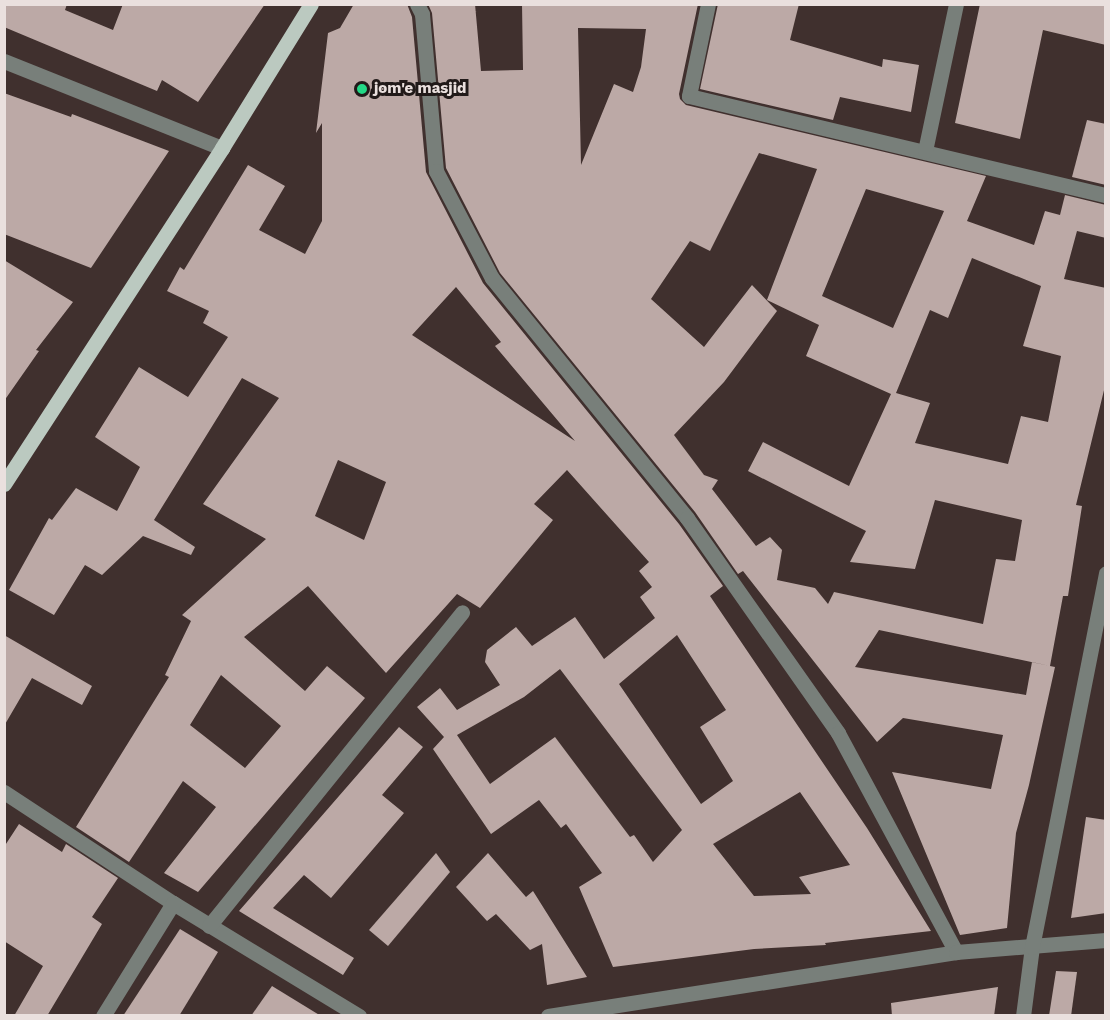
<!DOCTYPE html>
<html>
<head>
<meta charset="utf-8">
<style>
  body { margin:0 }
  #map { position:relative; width:1110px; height:1020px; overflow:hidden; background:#40302e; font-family:"Work Sans",sans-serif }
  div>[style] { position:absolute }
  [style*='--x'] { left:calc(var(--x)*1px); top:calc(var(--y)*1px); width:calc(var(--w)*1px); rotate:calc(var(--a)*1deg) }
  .building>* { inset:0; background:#bca9a6 }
  .minor>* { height:15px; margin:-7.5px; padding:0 7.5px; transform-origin:7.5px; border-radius:7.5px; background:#787f7a }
  .major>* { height:15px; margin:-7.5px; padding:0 7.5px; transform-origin:7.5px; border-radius:7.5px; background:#bbc9c0 }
  .dots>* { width:16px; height:16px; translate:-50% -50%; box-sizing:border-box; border:3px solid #211a19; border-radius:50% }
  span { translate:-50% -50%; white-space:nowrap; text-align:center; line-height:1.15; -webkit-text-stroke:6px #211a19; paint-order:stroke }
  .poi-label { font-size:15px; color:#eae0de; font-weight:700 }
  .left { translate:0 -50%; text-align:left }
  .frame { position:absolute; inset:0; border:6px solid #eae0de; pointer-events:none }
</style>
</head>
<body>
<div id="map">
  <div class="building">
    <div style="clip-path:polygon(4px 4px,67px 4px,65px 10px,113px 30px,123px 4px,265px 4px,198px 102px,162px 80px,157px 91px,4px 27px)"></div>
    <div style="clip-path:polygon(evenodd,354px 4px,407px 4px,412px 17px,426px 172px,483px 283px,679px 524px,723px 586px,710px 596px,867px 828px,931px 931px,825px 943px,826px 945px,754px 949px,613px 967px,579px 887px,602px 873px,566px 824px,561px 828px,539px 800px,491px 834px,433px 749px,444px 737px,417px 707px,440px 688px,457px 710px,500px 685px,485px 662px,487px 650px,516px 627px,532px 646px,575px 617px,604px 659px,655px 618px,640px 597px,652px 587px,639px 571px,649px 562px,567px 470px,534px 504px,553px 520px,480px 608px,457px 594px,386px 673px,308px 586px,244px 637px,305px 691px,327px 666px,365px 698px,198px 892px,164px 873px,216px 807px,183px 781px,129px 862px,76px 827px,169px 677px,165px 675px,191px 621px,182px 615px,266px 539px,203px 504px,279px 398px,242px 378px,154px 520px,195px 547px,191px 555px,143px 536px,102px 575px,85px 565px,54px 615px,9px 590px,49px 518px,52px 520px,76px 488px,117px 511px,140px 467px,95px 437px,139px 367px,188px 397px,228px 337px,203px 323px,209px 311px,167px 291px,180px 267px,184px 270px,248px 165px,285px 186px,259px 230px,305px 254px,322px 221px,322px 123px,316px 133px,328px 33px,340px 28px,354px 4px,456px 287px,501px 342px,495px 346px,575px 441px,412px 335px,456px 287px,354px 4px,338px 460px,386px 482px,364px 540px,315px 516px,338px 460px,354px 4px,677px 635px,726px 710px,700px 727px,733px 781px,701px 804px,619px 684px,677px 635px,354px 4px,560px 669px,682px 830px,653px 862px,634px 835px,630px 837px,555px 737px,490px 784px,457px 735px,524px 697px,560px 669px,354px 4px,221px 675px,281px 726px,245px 768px,190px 725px,221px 675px,354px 4px,800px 792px,850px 865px,799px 877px,811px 894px,754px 896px,713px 844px,800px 792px)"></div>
    <div style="clip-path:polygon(evenodd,428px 4px,475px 4px,481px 71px,523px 70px,522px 4px,698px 4px,679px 94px,680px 99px,686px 105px,986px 176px,967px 221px,1034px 245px,1045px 211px,1060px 215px,1065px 195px,1106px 205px,1106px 238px,1077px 231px,1064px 279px,1106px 288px,1106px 382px,1076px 505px,1082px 506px,1068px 596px,1063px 596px,1050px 666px,1055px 667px,1029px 785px,1016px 833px,1007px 928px,960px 935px,892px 772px,991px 789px,1003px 735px,903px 718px,877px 742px,743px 571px,738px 574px,695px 512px,500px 273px,446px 168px,432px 13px,428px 4px,578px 28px,646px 29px,641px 67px,633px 92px,614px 84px,581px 165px,578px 28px,428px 4px,759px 153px,817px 169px,767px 300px,819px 325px,806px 356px,891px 394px,849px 486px,763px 442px,748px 471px,866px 531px,850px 562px,915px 569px,935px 500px,1022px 520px,1015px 561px,996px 559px,983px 624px,834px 592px,828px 604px,815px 588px,777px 580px,782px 550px,770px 537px,756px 546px,712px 489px,718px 480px,704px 475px,674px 435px,724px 382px,777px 311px,752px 285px,704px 347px,651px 299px,690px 241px,710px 251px,759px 153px,428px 4px,866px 189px,944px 211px,893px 328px,822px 296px,866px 189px,428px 4px,972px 258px,1041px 286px,1023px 346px,1061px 356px,1048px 422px,1021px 416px,1008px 464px,915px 443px,930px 403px,896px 393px,930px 310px,948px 318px,972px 258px,428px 4px,879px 630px,1050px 666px,1032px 662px,1026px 695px,855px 667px,879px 630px)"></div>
    <div style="clip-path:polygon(718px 4px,799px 4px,790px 40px,882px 67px,883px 59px,919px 65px,911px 112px,840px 97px,833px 120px,700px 89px)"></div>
    <div style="clip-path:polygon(980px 4px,1106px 4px,1106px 45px,1043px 30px,1020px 139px,955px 123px)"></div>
    <div style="clip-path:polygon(4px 93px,71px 117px,72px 114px,169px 151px,91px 268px,4px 234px)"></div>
    <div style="clip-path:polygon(1087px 120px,1106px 124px,1106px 185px,1072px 177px)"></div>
    <div style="clip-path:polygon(4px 260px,73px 302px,36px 350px,39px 351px,4px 401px)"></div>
    <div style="clip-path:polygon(4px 635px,92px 686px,82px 705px,32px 678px,4px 726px)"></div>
    <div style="clip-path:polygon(399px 727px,423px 747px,382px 795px,404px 813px,331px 898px,304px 875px,273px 908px,354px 958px,343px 975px,239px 911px)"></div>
    <div style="clip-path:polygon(1086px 817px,1106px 820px,1106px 913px,1071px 918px)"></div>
    <div style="clip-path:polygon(19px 824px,62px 852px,66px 844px,118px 878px,92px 917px,102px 924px,47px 1016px,14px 1016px,43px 966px,4px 941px,4px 847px)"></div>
    <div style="clip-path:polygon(436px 853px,450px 872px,388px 946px,369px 930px)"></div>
    <div style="clip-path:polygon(488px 853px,526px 897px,533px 891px,587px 977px,547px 985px,542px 944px,530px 950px,496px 914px,487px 921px,456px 887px)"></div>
    <div style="clip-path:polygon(180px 929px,218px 952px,179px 1016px,123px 1016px)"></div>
    <div style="clip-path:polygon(1056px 971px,1077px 972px,1071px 1016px,1049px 1016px)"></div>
    <div style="clip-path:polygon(272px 986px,321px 1016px,251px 1016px)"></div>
    <div style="clip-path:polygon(998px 987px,994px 1016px,892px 1016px,891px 1003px)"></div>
  </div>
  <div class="minor">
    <div style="--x:417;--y:4;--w:11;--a:63"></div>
    <div style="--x:422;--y:14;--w:158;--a:84.9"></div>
    <div style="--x:436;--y:171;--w:121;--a:62.4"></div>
    <div style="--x:492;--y:278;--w:309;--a:50.9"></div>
    <div style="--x:687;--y:518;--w:263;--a:54.9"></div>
    <div style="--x:838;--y:733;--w:249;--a:61.7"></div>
    <div style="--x:708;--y:4;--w:94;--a:101.7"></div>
    <div style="--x:689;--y:96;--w:429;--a:13.4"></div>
    <div style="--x:4;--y:61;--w:235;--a:21.8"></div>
    <div style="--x:925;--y:151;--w:150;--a:-78.1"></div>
    <div style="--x:4;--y:792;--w:202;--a:33.3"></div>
    <div style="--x:173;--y:903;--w:218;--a:31.3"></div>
    <div style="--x:209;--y:926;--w:403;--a:-51.1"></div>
    <div style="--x:103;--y:1016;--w:133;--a:-58.2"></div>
    <div style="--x:548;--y:1016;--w:413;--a:-8.9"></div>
    <div style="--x:956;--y:952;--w:150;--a:-4.6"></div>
    <div style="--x:1023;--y:1016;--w:70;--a:-82.6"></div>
    <div style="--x:1032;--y:947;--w:381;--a:-78.8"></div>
  </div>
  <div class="major">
    <div style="--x:4;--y:484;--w:401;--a:-57"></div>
    <div style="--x:222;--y:148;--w:169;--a:-58.3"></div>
  </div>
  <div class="dots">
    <div style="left:362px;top:89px;background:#23d886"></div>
  </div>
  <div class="poi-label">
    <span class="left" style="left:374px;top:89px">jom'e masjid</span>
  </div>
  <div class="frame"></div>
</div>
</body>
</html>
